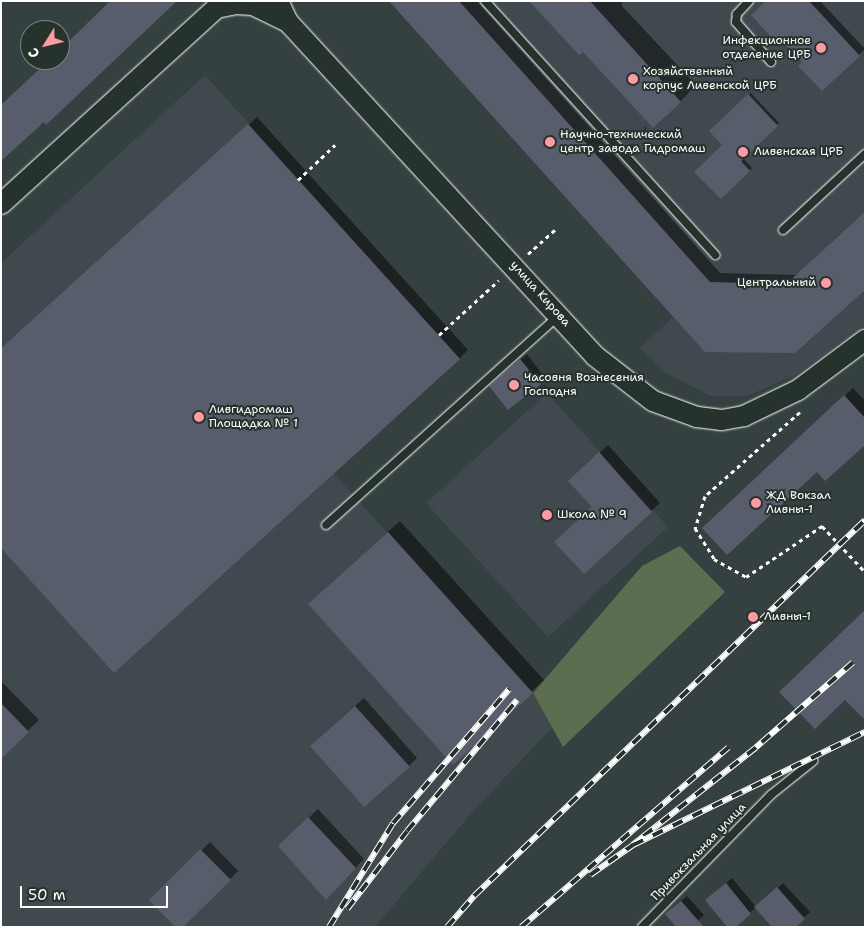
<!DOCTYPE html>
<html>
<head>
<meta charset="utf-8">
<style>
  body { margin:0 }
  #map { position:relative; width:866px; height:928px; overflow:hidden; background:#354040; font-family:"Shantell Sans",sans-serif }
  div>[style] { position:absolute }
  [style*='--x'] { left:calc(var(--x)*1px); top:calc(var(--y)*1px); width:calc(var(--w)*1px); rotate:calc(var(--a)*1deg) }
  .built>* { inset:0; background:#40494d }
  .green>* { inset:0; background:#5c6d50 }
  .shadow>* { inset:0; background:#0007 }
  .building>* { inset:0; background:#585d6b }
  .path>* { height:3px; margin-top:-1.5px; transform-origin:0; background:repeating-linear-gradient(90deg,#fff 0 4px,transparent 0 8px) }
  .roads { filter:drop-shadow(0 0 1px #fff) drop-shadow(0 0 1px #fff) }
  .service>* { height:8px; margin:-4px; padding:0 4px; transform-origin:4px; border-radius:4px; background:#26332d }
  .tertiary>* { height:20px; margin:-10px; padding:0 10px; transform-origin:10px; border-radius:10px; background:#26332d }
  .rail>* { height:5.5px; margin-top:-2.75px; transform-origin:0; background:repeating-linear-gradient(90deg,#26332d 0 11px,#fff 0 22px); box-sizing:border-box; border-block:1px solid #fff }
  .dots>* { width:14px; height:14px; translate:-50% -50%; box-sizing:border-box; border:2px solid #26332d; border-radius:50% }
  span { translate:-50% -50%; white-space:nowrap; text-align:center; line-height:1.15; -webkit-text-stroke:4px #26332d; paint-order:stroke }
  .poi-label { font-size:12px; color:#fff }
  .right { translate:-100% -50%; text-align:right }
  .left { translate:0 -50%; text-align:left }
  .street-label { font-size:12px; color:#fff }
  .frame { position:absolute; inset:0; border:2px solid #fff; pointer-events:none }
  .north { position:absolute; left:20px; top:20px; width:50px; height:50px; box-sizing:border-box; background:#26332d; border:1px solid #7d8581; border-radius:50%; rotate:234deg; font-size:14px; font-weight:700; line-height:20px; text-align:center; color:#fff }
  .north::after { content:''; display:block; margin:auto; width:18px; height:22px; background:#ff9aa2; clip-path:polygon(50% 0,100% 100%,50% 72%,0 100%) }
  .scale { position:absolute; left:20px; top:886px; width:148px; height:22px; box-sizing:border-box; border:2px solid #fff; border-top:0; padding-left:6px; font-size:15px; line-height:18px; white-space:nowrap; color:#fff; -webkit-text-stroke:4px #26332d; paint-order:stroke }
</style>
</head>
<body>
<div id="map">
  <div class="built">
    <div style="clip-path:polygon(389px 1px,865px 1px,865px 325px,798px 374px,747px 396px,710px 396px,666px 373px,640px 348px,673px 317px)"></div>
    <div style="clip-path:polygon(205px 75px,460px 359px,334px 474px,533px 693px,553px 727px,474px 810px,375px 927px,1px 927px,1px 263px)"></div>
    <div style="clip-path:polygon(547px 393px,668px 527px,548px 637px,426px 503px)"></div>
  </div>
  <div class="green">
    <div style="clip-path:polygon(680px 546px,725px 592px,563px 747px,533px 693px,642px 566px)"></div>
  </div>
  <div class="shadow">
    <div style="clip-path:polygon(390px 1px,477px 1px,720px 273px,797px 275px,865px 289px,706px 350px)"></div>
    <div style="clip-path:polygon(543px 1px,621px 1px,622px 6px,696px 85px,680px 102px)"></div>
    <div style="clip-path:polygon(768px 1px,820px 1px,865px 49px,822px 90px)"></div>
    <div style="clip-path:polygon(751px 93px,779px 123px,743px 158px,752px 168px,721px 198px,724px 145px,710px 131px)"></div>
    <div style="clip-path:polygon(257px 117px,468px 350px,459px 359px,1px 348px)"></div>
    <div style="clip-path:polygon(527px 354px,545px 378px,540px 383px,496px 381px)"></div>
    <div style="clip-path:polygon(853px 388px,865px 401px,865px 443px,818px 470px,712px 520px)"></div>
    <div style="clip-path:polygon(608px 445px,660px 503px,584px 572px,593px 507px,578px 472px)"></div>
    <div style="clip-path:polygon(400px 521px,544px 680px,453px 763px,321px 593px)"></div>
    <div style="clip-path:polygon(1px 681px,39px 720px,1px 757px)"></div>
    <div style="clip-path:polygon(364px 698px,417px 758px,409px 766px,320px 737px)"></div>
    <div style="clip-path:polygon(318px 809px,364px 859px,326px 898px,279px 846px)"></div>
    <div style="clip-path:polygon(210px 842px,238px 871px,182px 927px,151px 900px)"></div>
    <div style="clip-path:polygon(732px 878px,756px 907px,783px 883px,810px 912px,794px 927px,756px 907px,734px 927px,706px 900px)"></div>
    <div style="clip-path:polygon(687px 896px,704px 915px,691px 927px,672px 909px)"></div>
  </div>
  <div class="building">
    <div style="clip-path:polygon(110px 1px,177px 1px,46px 125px,44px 122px,1px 161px,1px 105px,49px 60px,60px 60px,60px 50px)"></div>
    <div style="clip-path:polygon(389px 1px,459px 1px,710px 282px,786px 284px,865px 212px,865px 290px,795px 353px,705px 352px)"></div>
    <div style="clip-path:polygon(529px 1px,590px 1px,681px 102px,653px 128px,583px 52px,579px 55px)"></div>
    <div style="clip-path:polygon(766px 1px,809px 1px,860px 56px,822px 91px,798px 66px,802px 62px,779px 38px,775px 41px,751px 15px)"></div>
    <div style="clip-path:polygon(748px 94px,778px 126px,741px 161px,750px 171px,721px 199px,694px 172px,722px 145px,709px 131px)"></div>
    <div style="clip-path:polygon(248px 124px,460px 359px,114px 673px,1px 548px,1px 348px)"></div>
    <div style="clip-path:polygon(520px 359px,541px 384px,508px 410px,489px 386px)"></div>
    <div style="clip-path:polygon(844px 395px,865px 418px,865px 445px,825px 481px,817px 472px,727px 555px,702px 528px)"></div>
    <div style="clip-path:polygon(599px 452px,652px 512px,584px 574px,554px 542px,592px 507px,568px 481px)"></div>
    <div style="clip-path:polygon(388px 532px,533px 693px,453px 765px,308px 604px)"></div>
    <div style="clip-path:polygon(865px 610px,865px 720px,845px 700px,815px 729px,779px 692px)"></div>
    <div style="clip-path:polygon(1px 703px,29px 732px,1px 759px)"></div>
    <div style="clip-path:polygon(355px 706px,410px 767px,364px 807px,310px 746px)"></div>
    <div style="clip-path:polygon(308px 817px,356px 868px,326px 900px,278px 846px)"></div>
    <div style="clip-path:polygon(200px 849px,231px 880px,183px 927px,175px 927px,149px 900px)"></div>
    <div style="clip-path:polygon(726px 883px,751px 914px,736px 927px,727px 927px,705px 900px)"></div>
    <div style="clip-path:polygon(777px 887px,805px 919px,796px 927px,772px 927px,754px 907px)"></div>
    <div style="clip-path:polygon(681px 901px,704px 927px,676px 927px,665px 914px)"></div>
  </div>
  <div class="path">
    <div style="--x:298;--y:180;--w:51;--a:-43.4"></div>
    <div style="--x:528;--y:254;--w:38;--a:-42"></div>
    <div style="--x:439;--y:335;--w:81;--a:-42.5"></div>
    <div style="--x:800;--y:412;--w:127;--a:138.5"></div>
    <div style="--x:705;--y:496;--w:34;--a:107"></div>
    <div style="--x:695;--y:528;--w:36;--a:58"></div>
    <div style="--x:714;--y:559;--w:37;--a:29"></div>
    <div style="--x:746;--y:577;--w:92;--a:-33.9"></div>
    <div style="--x:822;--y:526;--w:63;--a:46.9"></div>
  </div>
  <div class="roads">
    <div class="service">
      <div style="--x:485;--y:1;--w:343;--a:47.8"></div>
      <div style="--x:749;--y:1;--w:18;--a:133"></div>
      <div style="--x:737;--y:14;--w:8;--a:97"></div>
      <div style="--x:736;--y:22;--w:53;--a:48.8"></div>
      <div style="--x:783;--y:230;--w:112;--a:-42.8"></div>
      <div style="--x:326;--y:525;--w:311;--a:-42"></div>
      <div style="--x:642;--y:927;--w:186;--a:-45.7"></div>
      <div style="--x:772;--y:794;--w:53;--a:-38.8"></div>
    </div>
    <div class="tertiary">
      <div style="--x:278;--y:1;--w:23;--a:65"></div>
      <div style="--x:288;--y:22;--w:454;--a:47.4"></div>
      <div style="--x:595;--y:356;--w:73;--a:37.8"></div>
      <div style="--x:653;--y:401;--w:47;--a:20"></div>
      <div style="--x:697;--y:417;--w:25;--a:7"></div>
      <div style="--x:722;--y:420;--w:22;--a:-10"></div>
      <div style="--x:744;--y:416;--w:60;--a:-25.7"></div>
      <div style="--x:798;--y:390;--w:84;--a:-36.7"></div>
      <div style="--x:216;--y:8;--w:21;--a:-11"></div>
      <div style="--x:237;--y:4;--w:16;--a:4"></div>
      <div style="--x:253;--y:5;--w:39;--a:26"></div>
      <div style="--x:1;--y:204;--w:302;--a:-42.3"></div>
    </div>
  </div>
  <div class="rail">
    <div style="--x:853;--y:663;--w:129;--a:138.8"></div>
    <div style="--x:756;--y:748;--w:157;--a:141.7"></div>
    <div style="--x:633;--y:845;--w:258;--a:-26"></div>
    <div style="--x:590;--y:875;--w:52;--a:-34.9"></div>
    <div style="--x:347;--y:909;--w:98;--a:-52.4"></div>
    <div style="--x:407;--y:831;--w:171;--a:-50"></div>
    <div style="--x:329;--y:927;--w:122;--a:-58.4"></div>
    <div style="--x:393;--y:823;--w:177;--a:-49.1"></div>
    <div style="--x:447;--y:927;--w:41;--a:-48.9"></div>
    <div style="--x:474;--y:896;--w:542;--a:-43.88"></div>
    <div style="--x:521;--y:927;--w:274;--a:-40.9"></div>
  </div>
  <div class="dots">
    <div style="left:821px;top:48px;background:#ff9aa2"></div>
    <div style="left:633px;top:79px;background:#ff9aa2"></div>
    <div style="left:550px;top:142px;background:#ff9aa2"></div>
    <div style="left:743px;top:152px;background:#ff9aa2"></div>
    <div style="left:826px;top:283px;background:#ff9aa2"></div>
    <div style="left:514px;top:385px;background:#ff9aa2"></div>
    <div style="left:199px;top:417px;background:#ff9aa2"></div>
    <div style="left:756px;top:503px;background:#ff9aa2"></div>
    <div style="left:547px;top:515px;background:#ff9aa2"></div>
    <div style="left:753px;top:617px;background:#ff9aa2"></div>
  </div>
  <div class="poi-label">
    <span class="right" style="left:811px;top:48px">Инфекционное<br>отделение ЦРБ</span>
    <span class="left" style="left:643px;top:79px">Хозяйственный<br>корпус Ливенской ЦРБ</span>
    <span class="left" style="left:560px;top:142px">Научно-технический<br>центр завода Гидромаш</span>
    <span class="left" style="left:754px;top:152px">Ливенская ЦРБ</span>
    <span class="right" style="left:816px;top:283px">Центральный</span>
    <span class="left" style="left:524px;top:385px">Часовня Вознесения<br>Господня</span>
    <span class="left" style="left:209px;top:417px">Ливгидромаш<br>Площадка № 1</span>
    <span class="left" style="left:766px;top:503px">ЖД Вокзал<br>Ливны-1</span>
    <span class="left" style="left:557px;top:515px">Школа № 9</span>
    <span class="left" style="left:764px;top:617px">Ливны-1</span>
  </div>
  <div class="street-label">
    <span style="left:540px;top:294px;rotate:48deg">улица Кирова</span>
    <span style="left:699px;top:852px;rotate:-46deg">Привокзальная улица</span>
  </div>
  <div class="frame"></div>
  <div class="north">С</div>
  <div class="scale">50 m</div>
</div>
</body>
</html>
